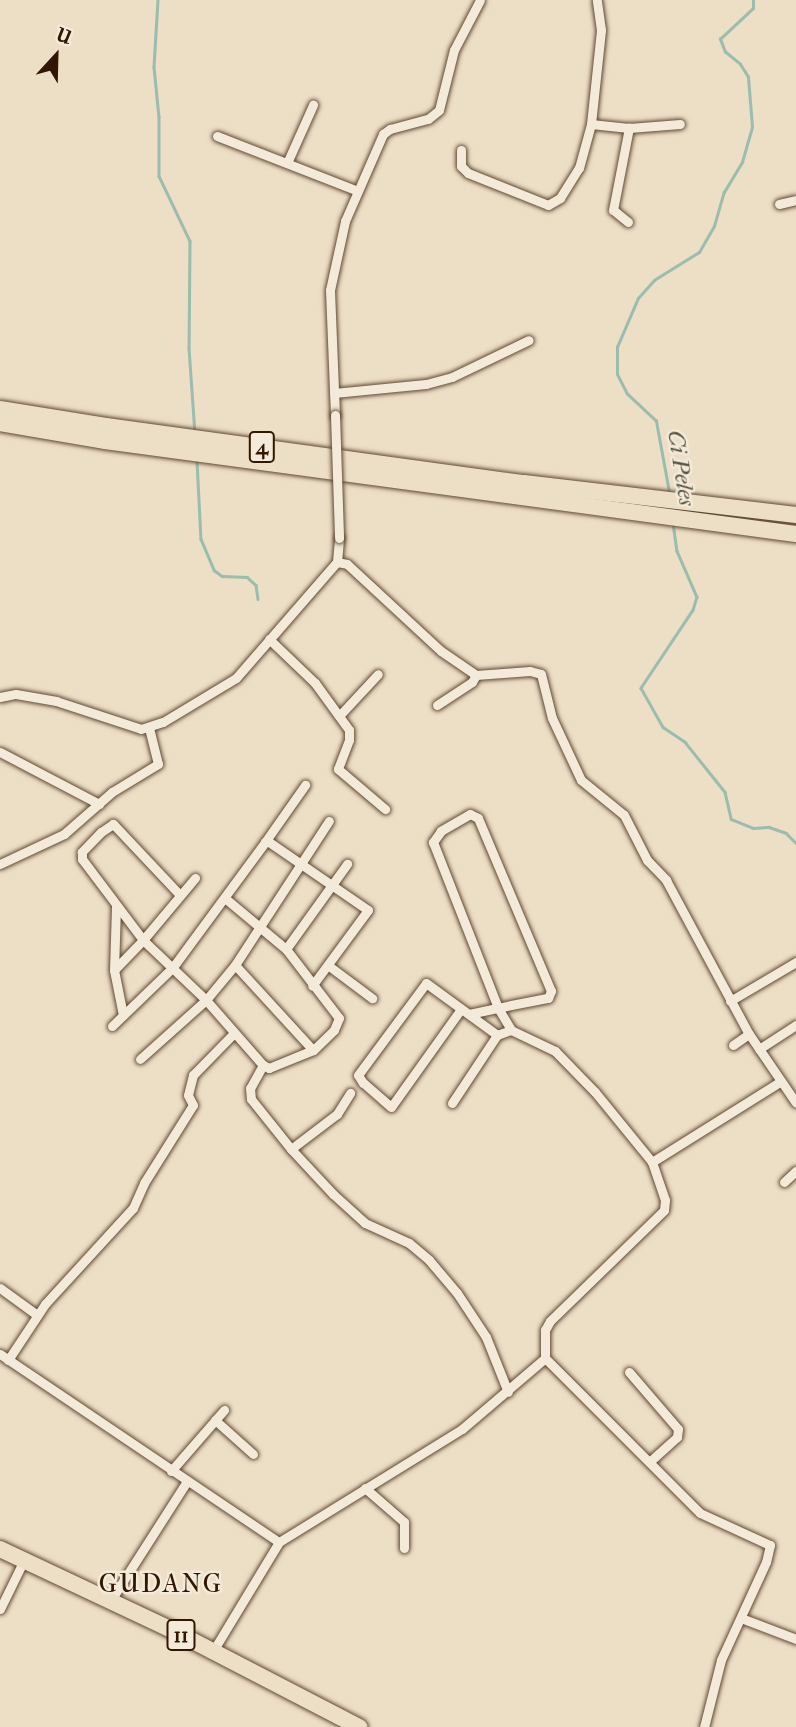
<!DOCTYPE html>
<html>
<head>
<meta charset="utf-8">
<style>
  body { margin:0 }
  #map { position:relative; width:796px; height:1727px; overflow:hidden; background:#eddec6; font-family:"IM FELL French Canon",serif }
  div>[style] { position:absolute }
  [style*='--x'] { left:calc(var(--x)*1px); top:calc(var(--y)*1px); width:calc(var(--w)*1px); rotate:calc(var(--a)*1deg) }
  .stream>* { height:2.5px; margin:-1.25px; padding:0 1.25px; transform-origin:1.25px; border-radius:1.25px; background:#9abdae }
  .roads { filter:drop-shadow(0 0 2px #604932) drop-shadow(0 0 2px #604932) }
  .street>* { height:9px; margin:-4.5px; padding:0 4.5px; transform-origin:4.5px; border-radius:4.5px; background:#f3eada }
  .highway>* { height:16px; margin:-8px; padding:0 8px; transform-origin:8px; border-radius:8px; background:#eddec6 }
  .bridges { filter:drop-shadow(0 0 2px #604932) drop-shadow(0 0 2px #604932) }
  .street-bridge>* { height:9px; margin:-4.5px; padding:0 4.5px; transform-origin:4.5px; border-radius:4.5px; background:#f3eada }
  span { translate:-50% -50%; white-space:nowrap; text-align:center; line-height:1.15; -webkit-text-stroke:5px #f3eada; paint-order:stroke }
  .shield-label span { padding:2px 5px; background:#f3eada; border:2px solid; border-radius:5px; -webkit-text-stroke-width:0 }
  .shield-label { font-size:21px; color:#311700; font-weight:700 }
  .water-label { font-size:24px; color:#56513d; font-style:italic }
  .quarter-label { font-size:26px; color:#311700; letter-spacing:2px }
  .north { position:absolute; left:21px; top:21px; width:70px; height:70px; -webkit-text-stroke:5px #f3eada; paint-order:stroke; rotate:22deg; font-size:19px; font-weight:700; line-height:28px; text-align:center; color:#311700 }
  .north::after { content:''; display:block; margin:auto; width:24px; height:32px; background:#311700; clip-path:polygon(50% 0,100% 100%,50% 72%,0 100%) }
</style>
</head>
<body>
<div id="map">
  <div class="stream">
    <div style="--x:158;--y:0;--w:67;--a:93.4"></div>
    <div style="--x:154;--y:67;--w:50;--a:84.3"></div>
    <div style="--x:159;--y:117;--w:59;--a:90"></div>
    <div style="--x:159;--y:176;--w:72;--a:64.5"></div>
    <div style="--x:190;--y:241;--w:107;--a:90.5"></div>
    <div style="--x:189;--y:348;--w:85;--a:86"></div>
    <div style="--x:197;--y:461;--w:78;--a:87.1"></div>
    <div style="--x:201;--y:539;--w:34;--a:67"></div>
    <div style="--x:214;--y:570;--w:10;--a:37"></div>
    <div style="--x:222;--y:576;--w:25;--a:2"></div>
    <div style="--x:247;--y:577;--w:12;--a:42"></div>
    <div style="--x:256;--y:585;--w:14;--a:82"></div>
    <div style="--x:669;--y:492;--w:72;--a:-100.4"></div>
    <div style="--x:656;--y:421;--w:40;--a:-137"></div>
    <div style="--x:627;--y:394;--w:22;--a:-117"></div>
    <div style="--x:617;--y:374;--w:27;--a:-90"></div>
    <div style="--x:617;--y:347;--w:53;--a:-66.8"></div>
    <div style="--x:638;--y:298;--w:24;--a:-48"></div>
    <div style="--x:654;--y:280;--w:53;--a:-31.9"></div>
    <div style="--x:699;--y:252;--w:30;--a:-60"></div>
    <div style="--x:714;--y:226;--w:35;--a:-74"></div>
    <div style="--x:724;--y:192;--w:35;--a:-59"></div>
    <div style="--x:742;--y:162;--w:36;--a:-74"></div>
    <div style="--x:752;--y:127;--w:50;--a:-94.6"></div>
    <div style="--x:748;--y:77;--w:15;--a:-122"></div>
    <div style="--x:740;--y:64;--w:19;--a:-141"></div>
    <div style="--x:725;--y:52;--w:14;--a:-111"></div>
    <div style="--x:720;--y:39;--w:45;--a:-43.2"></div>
    <div style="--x:753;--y:8;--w:8;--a:-90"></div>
    <div style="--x:673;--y:523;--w:28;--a:82"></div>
    <div style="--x:677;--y:551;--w:50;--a:66.5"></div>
    <div style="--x:697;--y:597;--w:14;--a:107"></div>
    <div style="--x:693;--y:610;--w:94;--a:123.7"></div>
    <div style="--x:641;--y:688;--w:45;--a:60.6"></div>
    <div style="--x:663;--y:727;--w:27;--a:34"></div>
    <div style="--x:685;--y:742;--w:64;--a:51.3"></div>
    <div style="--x:725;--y:792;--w:28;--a:77"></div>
    <div style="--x:731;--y:819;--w:24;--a:22"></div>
    <div style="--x:753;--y:828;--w:16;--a:-4"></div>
    <div style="--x:769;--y:827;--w:18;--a:19"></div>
    <div style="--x:786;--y:833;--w:14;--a:45"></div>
  </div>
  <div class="roads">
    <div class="street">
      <div style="--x:591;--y:124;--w:38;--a:6"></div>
      <div style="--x:629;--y:128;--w:51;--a:-4.5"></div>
      <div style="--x:217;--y:136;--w:151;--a:21.3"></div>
      <div style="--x:461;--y:150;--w:16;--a:90"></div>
      <div style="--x:461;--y:166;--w:10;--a:45"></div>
      <div style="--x:468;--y:173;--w:86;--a:21.8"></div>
      <div style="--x:548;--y:205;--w:14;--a:-30"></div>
      <div style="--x:560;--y:198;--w:36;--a:-58"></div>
      <div style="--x:579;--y:168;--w:46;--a:-74.7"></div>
      <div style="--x:591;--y:124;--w:95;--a:-83.9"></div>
      <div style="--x:601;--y:30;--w:30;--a:-98"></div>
      <div style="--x:287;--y:163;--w:64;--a:-65.9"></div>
      <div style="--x:779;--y:204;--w:17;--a:-13"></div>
      <div style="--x:628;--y:222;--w:19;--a:-141"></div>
      <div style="--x:613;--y:210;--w:84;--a:-79"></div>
      <div style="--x:334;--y:393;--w:92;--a:-5.6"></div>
      <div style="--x:426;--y:384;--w:27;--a:-15"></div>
      <div style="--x:452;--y:377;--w:85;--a:-25.7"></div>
      <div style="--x:335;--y:415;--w:125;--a:-92.3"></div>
      <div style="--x:330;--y:290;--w:71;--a:-77.7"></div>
      <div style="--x:345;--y:221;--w:95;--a:-66.4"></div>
      <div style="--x:383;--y:134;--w:9;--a:-36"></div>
      <div style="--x:390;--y:129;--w:39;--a:-15"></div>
      <div style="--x:428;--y:119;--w:14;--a:-39"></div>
      <div style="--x:439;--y:110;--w:62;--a:-76"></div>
      <div style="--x:454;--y:50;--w:56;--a:-62.5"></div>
      <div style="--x:337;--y:562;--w:10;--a:11"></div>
      <div style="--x:347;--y:564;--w:128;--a:42.8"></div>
      <div style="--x:441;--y:651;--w:42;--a:34.4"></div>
      <div style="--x:476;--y:675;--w:54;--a:-4.2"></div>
      <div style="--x:530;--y:671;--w:11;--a:15"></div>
      <div style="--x:541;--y:674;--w:45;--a:76"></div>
      <div style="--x:552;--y:718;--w:68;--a:64.9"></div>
      <div style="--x:581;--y:780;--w:55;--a:39.1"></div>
      <div style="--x:624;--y:815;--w:51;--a:62.9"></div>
      <div style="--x:647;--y:860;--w:28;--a:46"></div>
      <div style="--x:666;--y:880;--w:175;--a:61.7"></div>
      <div style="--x:749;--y:1034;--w:83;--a:55.7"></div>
      <div style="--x:269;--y:639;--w:64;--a:43.7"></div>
      <div style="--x:315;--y:683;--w:58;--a:54.1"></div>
      <div style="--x:349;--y:730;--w:10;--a:90"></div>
      <div style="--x:349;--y:740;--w:31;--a:111"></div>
      <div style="--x:338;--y:769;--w:62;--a:40.4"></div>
      <div style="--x:0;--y:697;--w:16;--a:-11"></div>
      <div style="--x:16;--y:694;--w:41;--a:9.9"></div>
      <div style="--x:56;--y:701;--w:89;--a:18.2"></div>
      <div style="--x:141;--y:729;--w:23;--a:-18"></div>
      <div style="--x:163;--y:722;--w:85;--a:-31.1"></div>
      <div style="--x:236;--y:678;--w:154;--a:-49"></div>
      <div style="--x:337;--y:562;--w:24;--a:-85"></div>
      <div style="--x:437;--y:705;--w:42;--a:-33.3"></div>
      <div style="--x:472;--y:682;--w:8;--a:-60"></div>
      <div style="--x:339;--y:716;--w:57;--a:-47.1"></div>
      <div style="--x:0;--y:752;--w:112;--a:27.7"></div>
      <div style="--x:265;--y:842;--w:70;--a:-54.9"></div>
      <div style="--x:0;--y:864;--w:71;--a:-25.1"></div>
      <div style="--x:64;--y:834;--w:64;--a:-41.2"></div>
      <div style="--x:112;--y:792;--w:54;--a:-31.3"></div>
      <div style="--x:158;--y:764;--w:38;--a:-104"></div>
      <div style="--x:180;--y:895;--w:98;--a:-133.3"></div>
      <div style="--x:113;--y:824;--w:14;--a:146"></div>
      <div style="--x:101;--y:832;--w:28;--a:134"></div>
      <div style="--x:82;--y:852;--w:7;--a:90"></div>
      <div style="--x:82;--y:859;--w:101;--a:53"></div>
      <div style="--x:143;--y:940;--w:87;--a:43.6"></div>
      <div style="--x:206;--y:1000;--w:86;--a:48.8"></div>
      <div style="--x:263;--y:1065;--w:26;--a:119"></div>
      <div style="--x:250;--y:1088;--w:11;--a:85"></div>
      <div style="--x:251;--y:1099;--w:64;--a:51.3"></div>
      <div style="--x:291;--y:1149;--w:62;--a:47"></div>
      <div style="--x:333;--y:1194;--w:43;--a:42.2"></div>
      <div style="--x:365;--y:1223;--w:48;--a:24.4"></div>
      <div style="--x:409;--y:1243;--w:26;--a:40"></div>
      <div style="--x:429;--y:1260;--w:43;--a:49.7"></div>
      <div style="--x:457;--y:1293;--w:53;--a:56.6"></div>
      <div style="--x:486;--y:1337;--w:59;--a:68.2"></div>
      <div style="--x:226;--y:899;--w:78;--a:39.8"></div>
      <div style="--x:286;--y:949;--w:87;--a:52.5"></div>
      <div style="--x:339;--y:1018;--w:13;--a:113"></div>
      <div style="--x:334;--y:1030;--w:29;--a:136"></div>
      <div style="--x:313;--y:1050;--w:48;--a:157.8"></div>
      <div style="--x:269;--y:1068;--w:7;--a:-153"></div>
      <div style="--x:116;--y:907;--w:63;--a:91.8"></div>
      <div style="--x:114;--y:970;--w:46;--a:78.7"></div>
      <div style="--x:286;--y:949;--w:105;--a:-54.3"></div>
      <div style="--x:235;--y:965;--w:115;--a:47.5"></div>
      <div style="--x:329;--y:966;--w:54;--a:36.7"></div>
      <div style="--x:114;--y:970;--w:42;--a:-46"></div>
      <div style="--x:143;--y:940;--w:81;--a:-50"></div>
      <div style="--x:730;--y:1001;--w:77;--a:-30.6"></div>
      <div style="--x:461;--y:1009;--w:120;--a:125.5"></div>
      <div style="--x:391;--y:1107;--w:37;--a:-139"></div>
      <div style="--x:363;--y:1083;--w:9;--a:-122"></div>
      <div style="--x:358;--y:1075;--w:114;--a:-53.5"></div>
      <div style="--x:426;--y:983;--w:88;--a:36.2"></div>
      <div style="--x:497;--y:1035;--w:15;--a:-20"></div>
      <div style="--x:511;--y:1030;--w:49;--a:25.5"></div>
      <div style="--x:555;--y:1051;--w:57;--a:45.7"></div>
      <div style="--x:595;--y:1092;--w:90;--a:50.8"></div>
      <div style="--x:469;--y:1014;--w:30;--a:-12"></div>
      <div style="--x:498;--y:1008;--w:13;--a:-13"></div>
      <div style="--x:511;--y:1005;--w:38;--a:-11"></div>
      <div style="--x:548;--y:998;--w:8;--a:-67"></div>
      <div style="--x:551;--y:991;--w:188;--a:-112.9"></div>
      <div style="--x:478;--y:818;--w:9;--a:-153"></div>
      <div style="--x:470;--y:814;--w:34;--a:150"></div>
      <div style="--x:441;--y:831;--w:14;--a:126"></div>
      <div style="--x:433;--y:842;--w:178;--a:68.6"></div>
      <div style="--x:498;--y:1008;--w:26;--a:59"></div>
      <div style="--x:112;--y:1026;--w:85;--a:-44"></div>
      <div style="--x:173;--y:967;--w:155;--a:-53.6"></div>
      <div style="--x:265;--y:842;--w:4;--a:0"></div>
      <div style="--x:269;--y:842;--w:120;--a:34.5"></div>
      <div style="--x:368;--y:910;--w:94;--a:126.4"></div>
      <div style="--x:733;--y:1045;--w:19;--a:-35"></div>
      <div style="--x:759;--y:1049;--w:44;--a:-33"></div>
      <div style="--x:140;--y:1059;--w:89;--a:-41.8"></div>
      <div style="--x:206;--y:1000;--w:45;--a:-50.4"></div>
      <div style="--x:235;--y:965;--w:172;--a:-56.9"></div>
      <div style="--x:452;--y:1103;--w:82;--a:-56.5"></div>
      <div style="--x:291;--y:1149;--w:58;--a:-37.3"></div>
      <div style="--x:337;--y:1114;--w:25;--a:-58"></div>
      <div style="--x:784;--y:1182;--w:16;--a:-43"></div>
      <div style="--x:0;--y:1288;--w:46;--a:36.1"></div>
      <div style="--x:0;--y:1354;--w:336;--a:34"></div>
      <div style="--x:545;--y:1358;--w:219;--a:45"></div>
      <div style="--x:700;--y:1513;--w:77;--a:24.6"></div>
      <div style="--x:770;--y:1545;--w:17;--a:103"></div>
      <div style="--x:766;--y:1562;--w:108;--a:114.7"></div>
      <div style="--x:721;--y:1660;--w:69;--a:104.2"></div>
      <div style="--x:8;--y:1360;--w:67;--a:-56.5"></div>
      <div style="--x:45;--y:1304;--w:130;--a:-47.5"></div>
      <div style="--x:133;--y:1208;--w:27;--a:-66"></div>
      <div style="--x:144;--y:1183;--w:92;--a:-57.9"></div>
      <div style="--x:193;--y:1105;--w:11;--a:-117"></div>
      <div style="--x:188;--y:1095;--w:21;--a:-76"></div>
      <div style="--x:193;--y:1075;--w:59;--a:-45.7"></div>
      <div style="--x:629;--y:1372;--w:75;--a:49.3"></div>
      <div style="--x:678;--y:1429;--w:8;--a:97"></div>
      <div style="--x:677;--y:1437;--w:36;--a:138"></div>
      <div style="--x:215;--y:1420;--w:51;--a:41.8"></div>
      <div style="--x:171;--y:1471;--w:81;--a:-49"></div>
      <div style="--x:365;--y:1488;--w:52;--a:41.1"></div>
      <div style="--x:404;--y:1522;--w:26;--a:90"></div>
      <div style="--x:111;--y:1600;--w:141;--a:-57.4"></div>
      <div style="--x:0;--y:1609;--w:55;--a:-63.9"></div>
      <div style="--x:741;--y:1618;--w:59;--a:20.9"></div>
      <div style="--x:213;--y:1651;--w:127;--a:-58.8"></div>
      <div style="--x:279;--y:1542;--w:215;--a:-31.7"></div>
      <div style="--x:462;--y:1429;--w:109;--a:-40.5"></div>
      <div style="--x:545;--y:1358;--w:28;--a:-90"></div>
      <div style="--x:545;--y:1330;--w:10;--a:-61"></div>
      <div style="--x:550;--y:1321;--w:159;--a:-44.2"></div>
      <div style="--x:664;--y:1210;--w:10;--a:-84"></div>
      <div style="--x:665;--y:1200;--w:40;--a:-108.9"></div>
      <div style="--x:652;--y:1162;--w:152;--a:-32.1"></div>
    </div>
    <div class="highway">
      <div style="--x:0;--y:409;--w:107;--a:9.1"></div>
      <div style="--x:106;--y:426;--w:422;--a:7.8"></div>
      <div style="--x:524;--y:483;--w:274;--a:6.7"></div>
      <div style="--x:0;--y:423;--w:107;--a:9.7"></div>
      <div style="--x:105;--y:441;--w:697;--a:7.67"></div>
      <div style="--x:0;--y:1549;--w:190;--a:25.2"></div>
      <div style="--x:172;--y:1630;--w:211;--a:27.4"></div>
    </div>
  </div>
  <div class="bridges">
    <div class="street-bridge">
      <div style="--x:335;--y:415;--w:123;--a:88.1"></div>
    </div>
  </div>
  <div class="shield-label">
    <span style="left:262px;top:447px">4</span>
    <span style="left:181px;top:1635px">11</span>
  </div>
  <div class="water-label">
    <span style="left:681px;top:468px;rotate:81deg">Ci Peles</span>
  </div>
  <div class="quarter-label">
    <span style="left:161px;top:1584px">GUDANG</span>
  </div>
  <div class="north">U</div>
</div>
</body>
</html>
